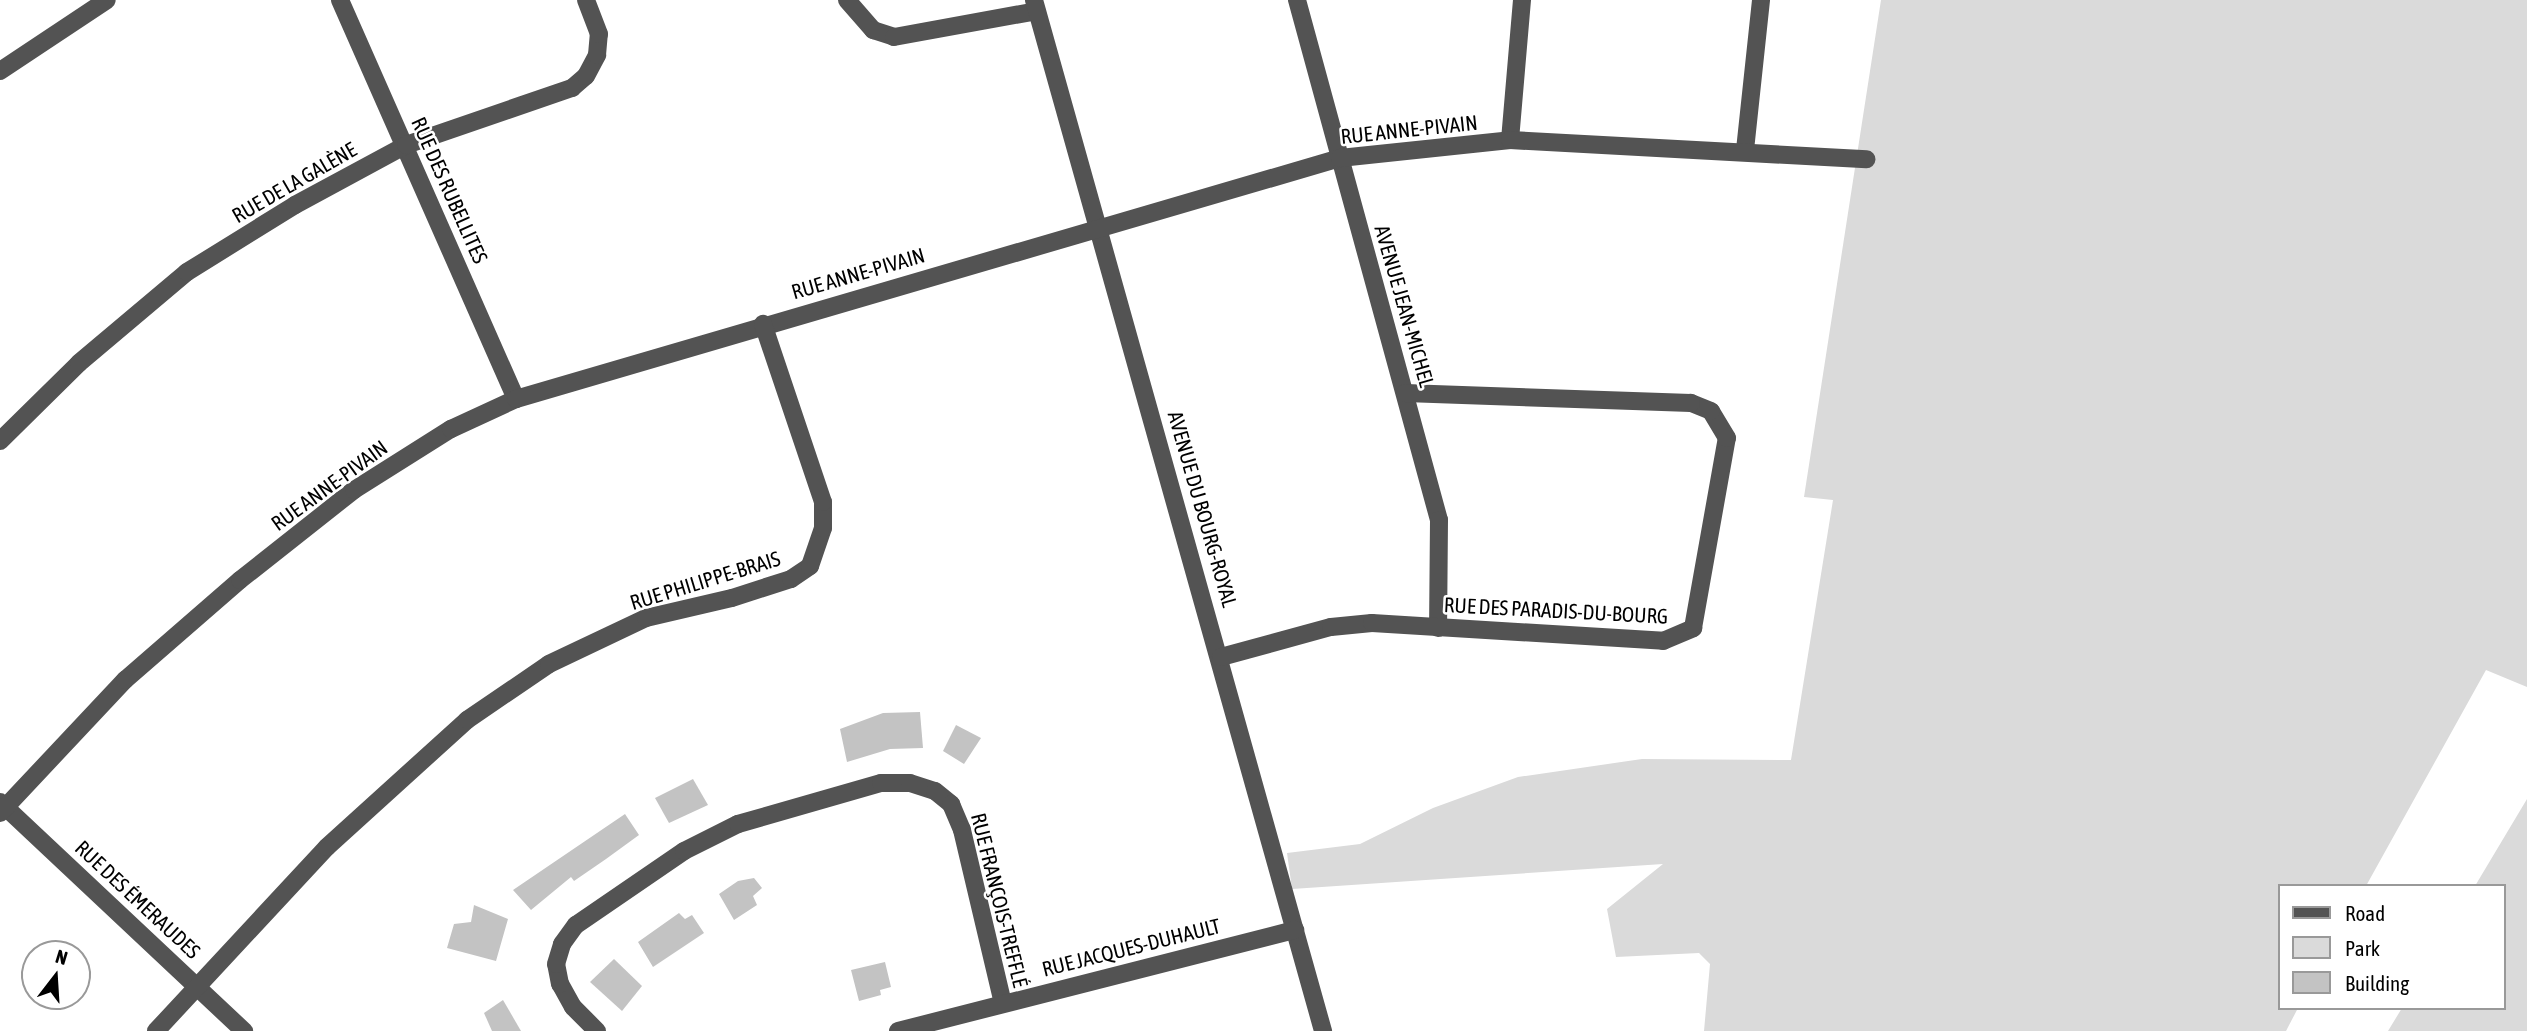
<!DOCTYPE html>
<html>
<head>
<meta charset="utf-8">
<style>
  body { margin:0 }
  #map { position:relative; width:2527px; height:1031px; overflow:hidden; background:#fff; font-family:"Asap Condensed",sans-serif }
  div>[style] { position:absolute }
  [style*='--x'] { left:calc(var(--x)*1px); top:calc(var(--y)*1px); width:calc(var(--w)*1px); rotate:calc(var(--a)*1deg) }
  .green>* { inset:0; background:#dadada }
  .building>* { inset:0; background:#c3c3c3 }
  .minor>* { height:18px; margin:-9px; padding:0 9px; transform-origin:9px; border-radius:9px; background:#535353 }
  span { translate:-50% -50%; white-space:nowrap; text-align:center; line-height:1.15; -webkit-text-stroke:5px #fff; paint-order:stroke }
  .street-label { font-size:21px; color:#000 }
  .legend { position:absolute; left:2278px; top:884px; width:228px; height:126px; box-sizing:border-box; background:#fff; border:2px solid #999; margin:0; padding:9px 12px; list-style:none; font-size:21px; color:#000 }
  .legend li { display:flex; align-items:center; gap:14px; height:35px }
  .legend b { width:35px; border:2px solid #999 }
  .north { position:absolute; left:21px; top:940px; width:70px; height:70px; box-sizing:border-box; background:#fff; border:2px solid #999; border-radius:50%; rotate:17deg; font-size:19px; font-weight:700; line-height:28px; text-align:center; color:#000 }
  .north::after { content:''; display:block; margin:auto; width:24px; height:32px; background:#000; clip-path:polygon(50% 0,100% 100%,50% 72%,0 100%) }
</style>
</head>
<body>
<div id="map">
  <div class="green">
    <div style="clip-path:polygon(1881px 0,2527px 0,2527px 687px,2486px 670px,2366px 886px,2280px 886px,2280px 1008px,2298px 1008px,2286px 1031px,1704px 1031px,1710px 964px,1699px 953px,1616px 957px,1607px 909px,1663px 864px,1292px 889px,1287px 853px,1360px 844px,1433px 808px,1518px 777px,1642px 759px,1791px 760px,1833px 500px,1804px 497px)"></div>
    <div style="clip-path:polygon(2527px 799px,2527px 1031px,2388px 1031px,2402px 1008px,2504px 1008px,2504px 886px,2475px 886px)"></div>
  </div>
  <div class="building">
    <div style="clip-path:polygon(920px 712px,923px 748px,890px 749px,847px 762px,840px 729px,883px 713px)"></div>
    <div style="clip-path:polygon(956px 725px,981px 738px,964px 764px,943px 751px)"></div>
    <div style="clip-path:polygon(693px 779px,708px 805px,669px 823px,655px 798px)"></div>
    <div style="clip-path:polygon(625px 814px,639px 835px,606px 859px,574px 881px,571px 877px,531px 910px,513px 890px)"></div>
    <div style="clip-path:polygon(754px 878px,762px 888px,753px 896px,757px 905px,734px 920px,719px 894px,738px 881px)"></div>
    <div style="clip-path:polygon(474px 905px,508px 919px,496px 961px,447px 948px,454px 924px,471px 922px)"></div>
    <div style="clip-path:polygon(679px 913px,685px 919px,692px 915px,704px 933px,653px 967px,638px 942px)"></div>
    <div style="clip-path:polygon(614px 959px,642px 986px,622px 1011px,590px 982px)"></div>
    <div style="clip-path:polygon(885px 962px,891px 987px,880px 990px,881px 995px,859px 1001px,851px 970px)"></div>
    <div style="clip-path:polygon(503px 1000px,521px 1031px,492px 1031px,484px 1013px)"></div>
  </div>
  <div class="minor">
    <div style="--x:340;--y:0;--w:436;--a:66.2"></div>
    <div style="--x:847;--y:0;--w:40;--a:49"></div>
    <div style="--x:873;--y:30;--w:22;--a:18"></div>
    <div style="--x:894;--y:37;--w:145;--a:-10.3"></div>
    <div style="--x:1034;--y:0;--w:1071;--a:74.34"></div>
    <div style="--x:1297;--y:0;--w:539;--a:74.73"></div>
    <div style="--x:1439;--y:520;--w:108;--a:90.5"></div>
    <div style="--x:0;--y:71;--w:128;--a:-33.6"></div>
    <div style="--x:1510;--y:140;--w:141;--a:-85.1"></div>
    <div style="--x:1745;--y:150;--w:151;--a:-83.9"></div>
    <div style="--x:0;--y:441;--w:111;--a:-44.6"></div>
    <div style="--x:79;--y:363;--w:141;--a:-40.1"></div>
    <div style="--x:187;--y:272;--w:127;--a:-31.8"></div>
    <div style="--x:295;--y:205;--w:126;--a:-28.4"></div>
    <div style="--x:406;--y:145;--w:176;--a:-19"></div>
    <div style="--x:572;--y:88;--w:18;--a:-41"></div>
    <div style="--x:586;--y:76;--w:24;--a:-62"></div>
    <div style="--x:597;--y:55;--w:21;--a:-85"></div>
    <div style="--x:599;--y:34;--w:36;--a:-111"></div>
    <div style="--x:1221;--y:657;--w:114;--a:-15.3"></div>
    <div style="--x:1331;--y:627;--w:41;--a:-5.6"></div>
    <div style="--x:1372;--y:623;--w:292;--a:3.5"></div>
    <div style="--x:1663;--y:641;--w:33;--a:-23"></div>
    <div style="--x:1693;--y:628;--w:193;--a:-79.9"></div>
    <div style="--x:1727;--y:438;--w:31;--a:-121"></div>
    <div style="--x:1711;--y:411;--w:22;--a:-158"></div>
    <div style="--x:1691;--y:403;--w:286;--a:-178"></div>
    <div style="--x:0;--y:802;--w:335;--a:43.2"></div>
    <div style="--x:0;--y:813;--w:183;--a:-46.8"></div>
    <div style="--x:125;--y:680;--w:152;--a:-41"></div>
    <div style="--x:240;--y:580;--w:145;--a:-38.3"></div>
    <div style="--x:354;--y:490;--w:115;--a:-32.2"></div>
    <div style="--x:451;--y:429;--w:72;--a:-24.8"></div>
    <div style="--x:516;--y:399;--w:859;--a:-16.3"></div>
    <div style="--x:1340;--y:158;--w:171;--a:-6"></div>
    <div style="--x:1510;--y:140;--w:357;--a:3.1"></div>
    <div style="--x:156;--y:1031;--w:251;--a:-47.1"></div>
    <div style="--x:327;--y:847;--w:189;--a:-42.2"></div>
    <div style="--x:467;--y:720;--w:99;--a:-34.3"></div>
    <div style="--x:549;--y:664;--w:107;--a:-25.4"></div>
    <div style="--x:646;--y:618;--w:88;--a:-13.1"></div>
    <div style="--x:732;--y:598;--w:62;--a:-17.9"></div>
    <div style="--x:791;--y:579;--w:23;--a:-34"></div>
    <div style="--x:810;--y:566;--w:40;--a:-71.1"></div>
    <div style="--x:823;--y:528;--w:26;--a:-90"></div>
    <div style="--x:823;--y:502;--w:188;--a:-108.6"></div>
    <div style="--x:597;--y:1031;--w:34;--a:-135"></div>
    <div style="--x:573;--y:1007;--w:26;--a:-119"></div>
    <div style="--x:560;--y:984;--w:20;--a:-101"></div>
    <div style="--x:556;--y:964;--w:21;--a:-73"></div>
    <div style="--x:562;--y:944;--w:24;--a:-54"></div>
    <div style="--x:576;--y:925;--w:131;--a:-34.4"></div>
    <div style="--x:684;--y:851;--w:60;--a:-26.6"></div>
    <div style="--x:738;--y:824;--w:149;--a:-16"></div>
    <div style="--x:881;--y:783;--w:29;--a:0"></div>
    <div style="--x:910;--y:783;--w:26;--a:18"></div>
    <div style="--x:935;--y:791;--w:21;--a:39"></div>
    <div style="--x:951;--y:804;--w:28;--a:67"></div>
    <div style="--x:962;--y:830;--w:178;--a:76.7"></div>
    <div style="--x:898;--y:1031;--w:410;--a:-14.3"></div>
  </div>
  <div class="street-label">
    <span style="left:1409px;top:129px;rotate:-6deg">RUE ANNE-PIVAIN</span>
    <span style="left:294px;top:182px;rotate:-30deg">RUE DE LA GALÈNE</span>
    <span style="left:450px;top:190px;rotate:66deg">RUE DES RUBELLITES</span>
    <span style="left:858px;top:273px;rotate:-16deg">RUE ANNE-PIVAIN</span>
    <span style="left:1405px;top:306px;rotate:74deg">AVENUE JEAN-MICHEL</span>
    <span style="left:329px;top:485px;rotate:-36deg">RUE ANNE-PIVAIN</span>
    <span style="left:1203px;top:509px;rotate:74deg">AVENUE DU BOURG-ROYAL</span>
    <span style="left:705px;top:580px;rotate:-17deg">RUE PHILIPPE-BRAIS</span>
    <span style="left:1556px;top:610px;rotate:3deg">RUE DES PARADIS-DU-BOURG</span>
    <span style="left:138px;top:899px;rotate:43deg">RUE DES ÉMERAUDES</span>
    <span style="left:1000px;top:900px;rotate:76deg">RUE FRANÇOIS-TREFFLÉ</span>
    <span style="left:1131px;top:947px;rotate:-14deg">RUE JACQUES-DUHAULT</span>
  </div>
  <ul class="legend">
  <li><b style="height:9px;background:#535353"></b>Road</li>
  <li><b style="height:19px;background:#dadada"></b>Park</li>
  <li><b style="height:19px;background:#c3c3c3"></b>Building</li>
  </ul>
  <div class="north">N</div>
</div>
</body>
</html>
